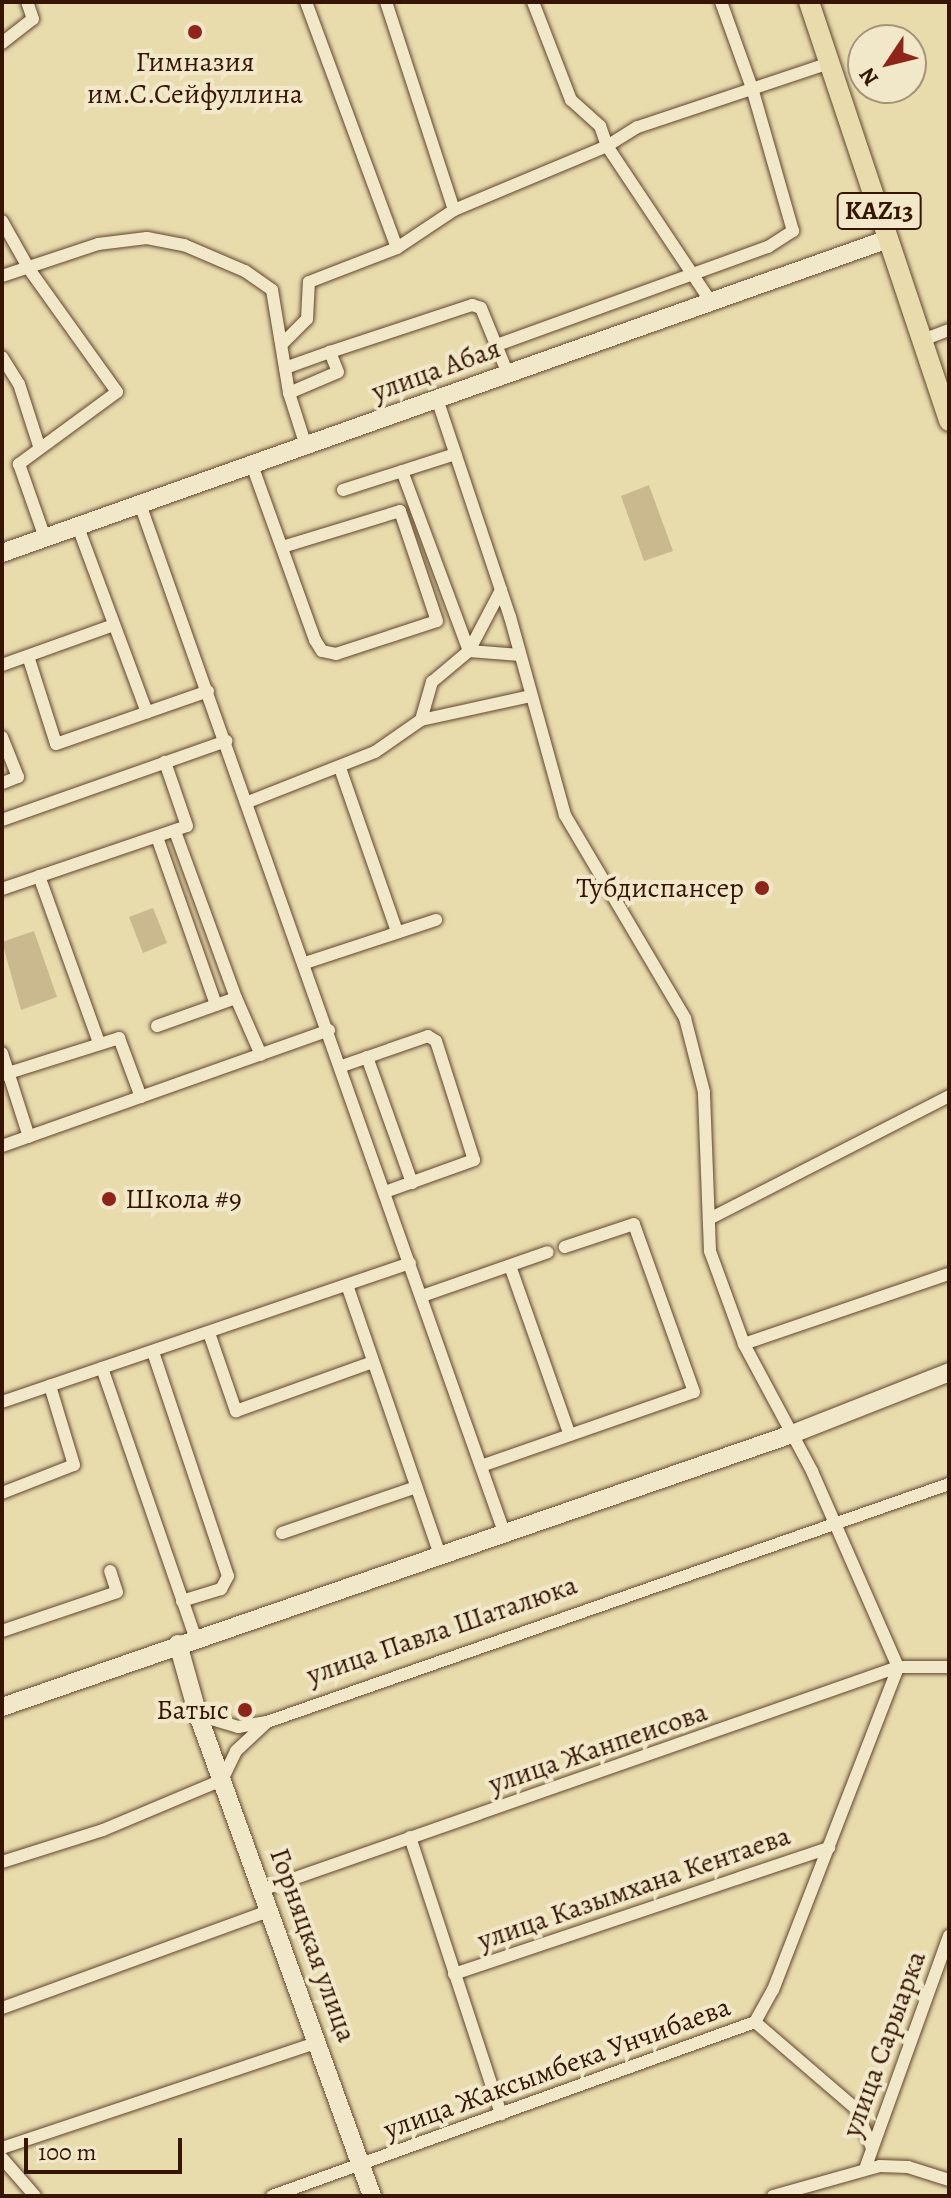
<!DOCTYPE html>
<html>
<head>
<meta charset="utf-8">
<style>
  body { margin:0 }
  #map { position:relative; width:951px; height:2198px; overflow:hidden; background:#e8dbac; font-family:Alegreya,serif }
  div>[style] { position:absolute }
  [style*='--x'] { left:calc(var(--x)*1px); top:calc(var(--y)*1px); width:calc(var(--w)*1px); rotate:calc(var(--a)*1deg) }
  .green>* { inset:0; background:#cab98f }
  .roads { filter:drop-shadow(0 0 2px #62462e) drop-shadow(0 0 2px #62462e) }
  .street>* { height:12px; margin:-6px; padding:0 6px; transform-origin:6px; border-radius:6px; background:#f0e8c9 }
  .secondary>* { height:18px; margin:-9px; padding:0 9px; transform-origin:9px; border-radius:9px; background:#f0e8c9 }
  .primary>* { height:20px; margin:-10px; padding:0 10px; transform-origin:10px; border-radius:10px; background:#e8dbac }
  .dots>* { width:22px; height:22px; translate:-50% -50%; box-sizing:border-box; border:4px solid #f0e8c9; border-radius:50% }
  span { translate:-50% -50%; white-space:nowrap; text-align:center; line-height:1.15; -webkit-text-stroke:8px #f0e8c9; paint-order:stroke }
  .shield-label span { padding:2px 6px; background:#f0e8c9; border:2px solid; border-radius:6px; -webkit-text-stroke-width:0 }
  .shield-label { font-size:26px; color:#361504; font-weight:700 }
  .poi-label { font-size:28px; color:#361504 }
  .right { translate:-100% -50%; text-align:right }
  .left { translate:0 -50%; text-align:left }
  .street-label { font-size:28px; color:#361504 }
  .frame { position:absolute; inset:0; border:4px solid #361504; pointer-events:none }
  .north { position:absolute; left:847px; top:24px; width:80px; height:80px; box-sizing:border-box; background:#f0e8c9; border:2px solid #a6947a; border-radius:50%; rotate:235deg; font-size:22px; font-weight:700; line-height:32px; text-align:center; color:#361504 }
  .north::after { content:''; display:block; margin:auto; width:28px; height:36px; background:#8f2418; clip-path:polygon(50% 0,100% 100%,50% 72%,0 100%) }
  .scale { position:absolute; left:24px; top:2138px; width:158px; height:36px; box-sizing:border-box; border:4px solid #361504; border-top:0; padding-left:10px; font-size:24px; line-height:28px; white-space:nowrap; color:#361504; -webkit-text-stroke:6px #f0e8c9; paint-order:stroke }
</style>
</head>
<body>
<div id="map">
  <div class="green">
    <div style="clip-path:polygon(649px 485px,673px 551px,644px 561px,621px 496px)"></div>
    <div style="clip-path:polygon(153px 908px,167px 943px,143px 953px,129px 917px)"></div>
    <div style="clip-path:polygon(34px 931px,57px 997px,21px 1010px,2px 942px)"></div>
  </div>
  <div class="roads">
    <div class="street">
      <div style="--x:306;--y:2;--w:262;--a:69.7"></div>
      <div style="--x:2;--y:43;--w:39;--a:-38"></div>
      <div style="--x:33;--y:19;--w:18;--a:-109"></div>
      <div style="--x:454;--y:210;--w:166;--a:-22.7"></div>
      <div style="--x:607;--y:146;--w:21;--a:-109"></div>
      <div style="--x:600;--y:126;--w:39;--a:-138"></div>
      <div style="--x:571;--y:100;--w:105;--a:-111.2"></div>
      <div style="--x:2;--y:221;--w:55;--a:60.6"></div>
      <div style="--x:29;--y:269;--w:151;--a:54.4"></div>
      <div style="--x:117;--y:392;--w:122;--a:143.7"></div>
      <div style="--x:19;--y:464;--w:78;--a:70.6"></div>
      <div style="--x:2;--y:276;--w:101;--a:-18.4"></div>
      <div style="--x:98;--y:244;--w:49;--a:-7"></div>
      <div style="--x:147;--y:238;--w:38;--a:11"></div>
      <div style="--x:184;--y:245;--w:66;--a:23.1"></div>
      <div style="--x:245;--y:271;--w:33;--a:35"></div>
      <div style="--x:272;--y:290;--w:104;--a:80.6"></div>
      <div style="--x:289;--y:393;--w:56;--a:72.2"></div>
      <div style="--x:711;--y:302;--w:187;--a:-123.7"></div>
      <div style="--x:607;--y:146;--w:36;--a:-32"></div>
      <div style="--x:638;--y:127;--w:201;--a:-18.5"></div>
      <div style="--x:920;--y:341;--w:31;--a:-21"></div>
      <div style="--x:282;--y:344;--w:35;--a:-45"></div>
      <div style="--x:307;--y:319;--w:37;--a:-87"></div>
      <div style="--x:309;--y:282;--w:94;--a:-21.1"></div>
      <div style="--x:397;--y:248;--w:69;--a:-33.7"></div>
      <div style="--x:454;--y:210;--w:219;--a:-108.1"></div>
      <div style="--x:497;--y:345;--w:288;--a:-19.9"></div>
      <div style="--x:768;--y:247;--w:30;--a:-33"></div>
      <div style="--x:793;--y:231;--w:149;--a:-106"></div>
      <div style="--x:752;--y:88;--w:91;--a:-109.8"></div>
      <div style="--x:2;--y:357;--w:32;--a:58"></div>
      <div style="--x:19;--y:384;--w:65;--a:72.1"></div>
      <div style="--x:285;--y:368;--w:48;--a:-19.6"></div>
      <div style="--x:289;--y:393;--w:53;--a:-23.2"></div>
      <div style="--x:338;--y:372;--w:22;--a:-112"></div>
      <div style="--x:330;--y:352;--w:150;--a:-18.3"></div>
      <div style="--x:472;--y:305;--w:9;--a:18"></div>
      <div style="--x:481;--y:308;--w:71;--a:67.8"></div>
      <div style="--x:252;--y:465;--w:186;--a:70.2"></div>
      <div style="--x:315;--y:640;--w:13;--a:58"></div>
      <div style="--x:322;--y:651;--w:14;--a:12"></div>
      <div style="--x:336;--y:654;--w:106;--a:-18.1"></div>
      <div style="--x:437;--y:621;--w:116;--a:-108.6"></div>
      <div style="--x:400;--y:511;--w:123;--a:163"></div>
      <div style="--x:402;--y:471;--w:192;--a:69.6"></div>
      <div style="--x:343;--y:490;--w:118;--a:-17.8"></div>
      <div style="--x:140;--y:504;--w:1091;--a:70.5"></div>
      <div style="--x:78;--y:527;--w:198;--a:69.6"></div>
      <div style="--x:469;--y:651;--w:51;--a:4.5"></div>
      <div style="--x:28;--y:656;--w:92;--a:72.3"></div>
      <div style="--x:56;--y:744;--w:161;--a:-19.2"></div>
      <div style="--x:2;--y:665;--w:119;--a:-19.7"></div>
      <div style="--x:421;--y:720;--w:40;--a:-74"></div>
      <div style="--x:432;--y:682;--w:48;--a:-40"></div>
      <div style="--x:469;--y:651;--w:69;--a:-62.3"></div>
      <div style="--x:2;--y:737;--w:43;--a:68.2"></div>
      <div style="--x:18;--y:777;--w:17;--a:159"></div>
      <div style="--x:340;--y:768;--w:174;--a:70.8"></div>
      <div style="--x:248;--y:802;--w:136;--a:-21.5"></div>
      <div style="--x:375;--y:752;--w:56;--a:-34.8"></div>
      <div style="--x:421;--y:720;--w:113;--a:-12.3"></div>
      <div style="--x:2;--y:820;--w:238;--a:-19.4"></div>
      <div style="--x:157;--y:837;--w:178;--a:70.6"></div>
      <div style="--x:39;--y:876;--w:174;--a:70.2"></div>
      <div style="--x:2;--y:889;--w:195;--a:-18.8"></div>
      <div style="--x:187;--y:826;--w:68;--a:-109"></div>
      <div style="--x:305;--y:963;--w:138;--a:-18.2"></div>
      <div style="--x:236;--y:998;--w:62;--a:66.3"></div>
      <div style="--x:157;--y:1026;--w:84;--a:-19.5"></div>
      <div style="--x:236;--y:998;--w:178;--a:-110.1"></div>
      <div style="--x:2;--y:1053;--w:88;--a:72.2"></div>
      <div style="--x:367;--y:1057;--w:134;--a:70.3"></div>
      <div style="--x:342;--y:1066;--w:91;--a:-19.2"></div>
      <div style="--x:428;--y:1036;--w:9;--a:32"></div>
      <div style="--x:436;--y:1041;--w:125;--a:72.3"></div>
      <div style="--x:474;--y:1160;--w:95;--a:160.2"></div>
      <div style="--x:2;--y:1075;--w:123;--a:-17.5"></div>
      <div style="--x:119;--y:1038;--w:63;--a:69.6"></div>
      <div style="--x:2;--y:1146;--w:347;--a:-19.5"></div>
      <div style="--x:709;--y:1219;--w:270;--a:-27.1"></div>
      <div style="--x:510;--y:1266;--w:179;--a:70.5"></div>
      <div style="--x:347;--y:1285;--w:286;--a:71"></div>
      <div style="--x:422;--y:1296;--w:133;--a:-19.2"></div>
      <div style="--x:209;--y:1333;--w:83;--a:70.9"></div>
      <div style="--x:236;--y:1411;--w:145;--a:-19.7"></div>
      <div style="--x:744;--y:1344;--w:217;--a:-18.9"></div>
      <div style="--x:153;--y:1352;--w:236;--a:71.5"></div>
      <div style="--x:228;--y:1576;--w:15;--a:118"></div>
      <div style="--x:221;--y:1589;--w:41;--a:162.9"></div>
      <div style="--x:102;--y:1368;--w:288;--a:70.9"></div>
      <div style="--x:2;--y:1402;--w:431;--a:-18.8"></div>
      <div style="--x:481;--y:1466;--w:225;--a:-19.2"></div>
      <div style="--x:694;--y:1392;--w:178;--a:-109.7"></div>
      <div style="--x:634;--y:1224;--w:73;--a:161.6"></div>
      <div style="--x:2;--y:1493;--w:77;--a:-21.3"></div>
      <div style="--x:74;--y:1465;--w:83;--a:-106.9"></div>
      <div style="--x:282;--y:1533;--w:142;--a:-18.9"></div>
      <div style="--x:2;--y:1631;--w:121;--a:-18.7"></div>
      <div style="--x:117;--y:1592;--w:22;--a:-108"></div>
      <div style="--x:198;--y:1715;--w:42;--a:16.7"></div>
      <div style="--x:238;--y:1727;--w:29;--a:-10"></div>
      <div style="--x:267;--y:1722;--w:722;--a:-19.24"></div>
      <div style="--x:410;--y:1837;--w:292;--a:71.8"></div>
      <div style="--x:2;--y:1862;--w:106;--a:-17.6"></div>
      <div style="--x:103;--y:1830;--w:129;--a:-22.8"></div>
      <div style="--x:222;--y:1780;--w:32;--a:-64"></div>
      <div style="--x:236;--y:1751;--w:42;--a:-43.1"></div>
      <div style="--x:264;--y:1889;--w:672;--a:-19.3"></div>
      <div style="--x:898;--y:1667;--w:51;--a:0"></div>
      <div style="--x:454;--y:1974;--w:396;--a:-18.6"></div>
      <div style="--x:2;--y:2008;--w:286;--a:-20"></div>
      <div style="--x:755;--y:2022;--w:133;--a:40.7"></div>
      <div style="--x:856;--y:2109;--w:42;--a:67.7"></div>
      <div style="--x:2;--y:2148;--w:333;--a:-18.5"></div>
      <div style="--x:2;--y:2158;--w:50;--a:49"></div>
      <div style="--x:865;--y:2169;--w:248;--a:-70.2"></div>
      <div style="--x:272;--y:2196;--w:513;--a:-19.81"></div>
      <div style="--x:755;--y:2022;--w:37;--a:-61"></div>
      <div style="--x:773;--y:1990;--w:346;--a:-68.8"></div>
      <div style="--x:898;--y:1667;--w:214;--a:-113.7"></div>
      <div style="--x:812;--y:1471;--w:144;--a:-118.2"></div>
      <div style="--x:744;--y:1344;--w:99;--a:-110.1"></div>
      <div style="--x:710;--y:1251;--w:159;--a:-92.2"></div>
      <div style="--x:704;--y:1092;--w:76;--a:-104.4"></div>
      <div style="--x:685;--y:1018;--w:236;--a:-120.6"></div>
      <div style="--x:565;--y:815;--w:205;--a:-105.5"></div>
      <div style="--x:510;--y:617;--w:230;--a:-108.5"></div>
      <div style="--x:773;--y:2196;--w:111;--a:-15.7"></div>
      <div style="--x:880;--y:2166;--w:28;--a:2"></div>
      <div style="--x:908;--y:2167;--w:43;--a:17.6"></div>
    </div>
    <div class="secondary">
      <div style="--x:2;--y:553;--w:940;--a:-19.51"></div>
      <div style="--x:178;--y:1644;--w:74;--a:74.3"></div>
      <div style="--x:198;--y:1715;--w:512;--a:70.11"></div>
      <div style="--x:2;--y:1707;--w:836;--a:-19.06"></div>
      <div style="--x:792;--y:1434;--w:169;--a:-21.5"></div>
    </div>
    <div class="primary">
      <div style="--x:809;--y:2;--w:442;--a:71.5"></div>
    </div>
  </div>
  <div class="dots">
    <div style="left:195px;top:32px;background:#8f2418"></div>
    <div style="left:762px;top:888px;background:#8f2418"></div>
    <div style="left:109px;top:1199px;background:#8f2418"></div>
    <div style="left:245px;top:1710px;background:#8f2418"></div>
  </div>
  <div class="shield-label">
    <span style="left:879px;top:211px">KAZ13</span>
  </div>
  <div class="poi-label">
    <span style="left:195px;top:78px">Гимназия<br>им.С.Сейфуллина</span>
    <span class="right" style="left:744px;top:888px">Тубдиспансер</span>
    <span class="left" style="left:125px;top:1199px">Школа #9</span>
    <span class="right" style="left:229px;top:1710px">Батыс</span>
  </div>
  <div class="street-label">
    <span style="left:436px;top:370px;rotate:-20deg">улица Абая</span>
    <span style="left:442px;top:1630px;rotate:-19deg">улица Павла Шаталюка</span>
    <span style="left:598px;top:1748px;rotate:-19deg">улица Жанпеисова</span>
    <span style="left:634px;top:1888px;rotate:-19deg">улица Казымхана Кентаева</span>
    <span style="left:313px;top:1945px;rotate:70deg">Горняцкая улица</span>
    <span style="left:884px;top:2044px;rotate:-70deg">улица Сарыарка</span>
    <span style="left:557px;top:2068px;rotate:-20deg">улица Жаксымбека Унчибаева</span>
  </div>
  <div class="frame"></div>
  <div class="north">N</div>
  <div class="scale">100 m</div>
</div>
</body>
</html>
